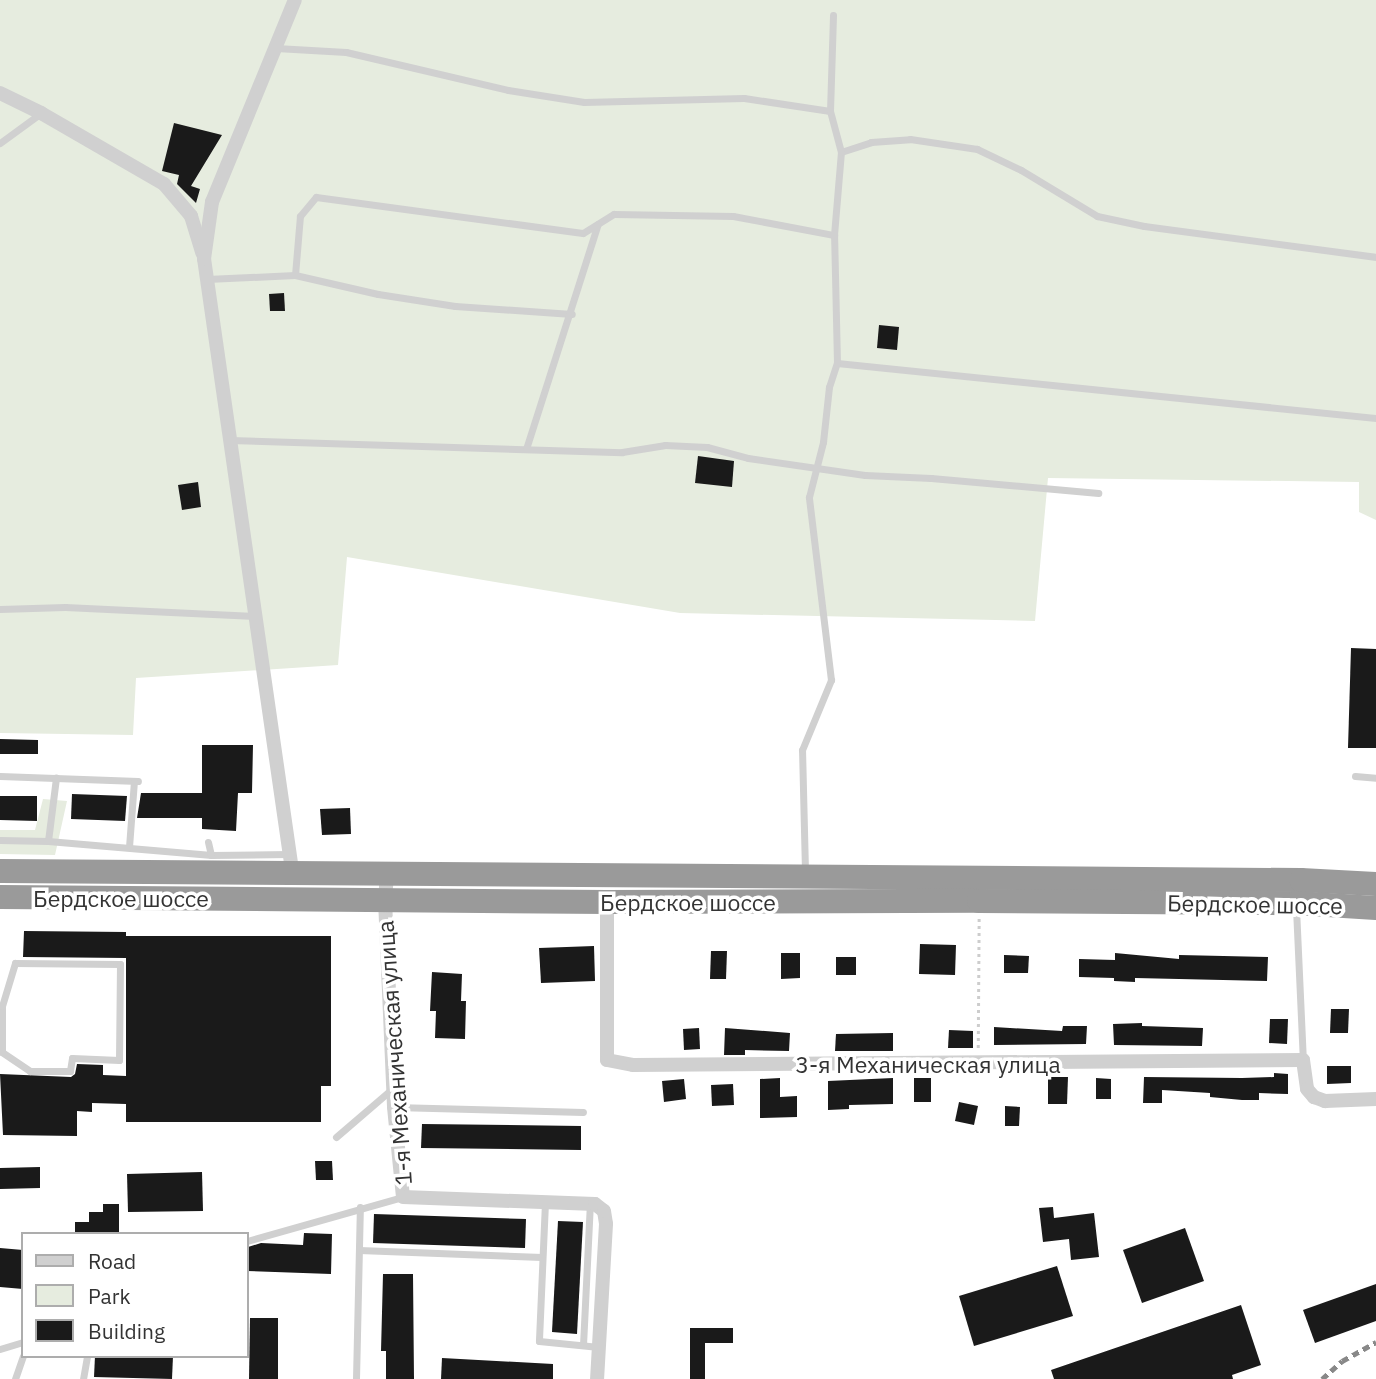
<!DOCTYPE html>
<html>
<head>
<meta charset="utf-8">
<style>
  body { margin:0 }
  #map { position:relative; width:1376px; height:1379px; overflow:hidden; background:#fff; font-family:"IBM Plex Sans",sans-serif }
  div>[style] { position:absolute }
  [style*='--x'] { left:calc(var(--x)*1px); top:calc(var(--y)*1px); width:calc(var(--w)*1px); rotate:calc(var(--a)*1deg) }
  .green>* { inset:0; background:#e6ecdf }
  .building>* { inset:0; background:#1a1a1a }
  .path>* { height:2.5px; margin-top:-1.25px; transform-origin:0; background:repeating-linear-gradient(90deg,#cdcdcd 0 3.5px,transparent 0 7px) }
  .lane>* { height:7px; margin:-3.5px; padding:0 3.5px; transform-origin:3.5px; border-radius:3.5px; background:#d0d0d0 }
  .street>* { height:14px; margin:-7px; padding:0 7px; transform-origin:7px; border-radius:7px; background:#d0d0d0 }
  .highway>* { height:24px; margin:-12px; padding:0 12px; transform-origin:12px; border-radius:12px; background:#9a9a9a }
  .rail>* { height:4.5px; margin-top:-2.25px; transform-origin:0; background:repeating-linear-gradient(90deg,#888 0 7px,transparent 0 12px) }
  span { translate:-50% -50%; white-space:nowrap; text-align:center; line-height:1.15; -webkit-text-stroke:7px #fff; paint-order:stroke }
  .street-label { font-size:23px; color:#333 }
  .legend { position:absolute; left:21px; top:1232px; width:228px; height:126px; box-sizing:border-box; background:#fff; border:2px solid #adadad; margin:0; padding:9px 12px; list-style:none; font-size:21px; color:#333 }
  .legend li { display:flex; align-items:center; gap:14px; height:35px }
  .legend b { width:35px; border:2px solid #adadad }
</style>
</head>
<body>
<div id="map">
  <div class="green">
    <div style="clip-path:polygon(0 0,1376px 0,1376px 520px,1359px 512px,1359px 482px,1048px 478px,1035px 621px,680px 613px,347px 557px,338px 665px,136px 678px,133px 735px,0 733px)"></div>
    <div style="clip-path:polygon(43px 799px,67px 801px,55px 855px,0 854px,0 830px,35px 830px)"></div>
  </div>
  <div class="building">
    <div style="clip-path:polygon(174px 123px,222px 135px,191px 186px,200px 189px,196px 203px,177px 184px,179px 175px,162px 171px)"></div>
    <div style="clip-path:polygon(284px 293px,285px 311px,270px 311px,269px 294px)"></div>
    <div style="clip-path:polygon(879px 325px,899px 327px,897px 350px,877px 348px)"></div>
    <div style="clip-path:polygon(698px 456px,734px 461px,732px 487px,695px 483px)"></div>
    <div style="clip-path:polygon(198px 482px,201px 507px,182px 510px,178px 485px)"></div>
    <div style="clip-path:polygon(1351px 648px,1376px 649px,1376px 748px,1348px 748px)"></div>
    <div style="clip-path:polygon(0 739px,38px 740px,38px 754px,0 754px)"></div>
    <div style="clip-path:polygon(202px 745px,253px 745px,252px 793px,238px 793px,236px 831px,202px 829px,202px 818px,137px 818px,141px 793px,202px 793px)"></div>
    <div style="clip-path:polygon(72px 794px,127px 796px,125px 821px,71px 819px)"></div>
    <div style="clip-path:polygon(0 796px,37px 796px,37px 821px,0 820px)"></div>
    <div style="clip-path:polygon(350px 808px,351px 834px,322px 835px,320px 809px)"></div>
    <div style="clip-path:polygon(24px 931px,126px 932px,126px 936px,331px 936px,331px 1086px,321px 1086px,321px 1122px,126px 1122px,126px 1104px,92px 1103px,92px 1112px,77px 1111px,77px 1136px,3px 1135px,0 1074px,71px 1077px,75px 1074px,77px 1064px,103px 1065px,103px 1075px,126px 1076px,126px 958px,23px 957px)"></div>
    <div style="clip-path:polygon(920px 944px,956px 945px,955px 975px,919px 974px)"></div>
    <div style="clip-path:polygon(594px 946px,595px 981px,541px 983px,539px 948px)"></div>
    <div style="clip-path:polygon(711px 951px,727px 951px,726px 979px,710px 979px)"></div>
    <div style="clip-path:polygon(781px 953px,800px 953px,800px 978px,781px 979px)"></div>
    <div style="clip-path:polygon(1115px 953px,1179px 959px,1179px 955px,1268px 957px,1267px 981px,1135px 978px,1135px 982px,1114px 981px,1114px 978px,1079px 977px,1079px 959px,1115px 960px)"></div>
    <div style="clip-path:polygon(1004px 955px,1029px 956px,1028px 973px,1004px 973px)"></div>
    <div style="clip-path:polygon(836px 957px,856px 957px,856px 975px,836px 975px)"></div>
    <div style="clip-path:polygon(432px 972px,462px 974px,461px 1001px,466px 1001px,465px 1039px,435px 1038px,436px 1011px,430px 1011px)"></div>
    <div style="clip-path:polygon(1331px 1009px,1349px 1009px,1348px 1033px,1330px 1033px)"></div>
    <div style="clip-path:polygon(1270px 1019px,1288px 1019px,1287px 1044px,1269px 1043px)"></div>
    <div style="clip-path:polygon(1142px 1023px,1142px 1026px,1203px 1028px,1202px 1046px,1114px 1045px,1113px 1024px)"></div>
    <div style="clip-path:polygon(1063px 1026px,1087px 1026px,1086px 1044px,994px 1045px,994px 1027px,1062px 1031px)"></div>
    <div style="clip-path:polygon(699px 1028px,700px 1049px,684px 1050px,683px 1029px)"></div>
    <div style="clip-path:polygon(725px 1028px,790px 1033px,789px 1051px,745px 1050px,745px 1055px,724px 1055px)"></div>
    <div style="clip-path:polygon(949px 1030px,973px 1031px,973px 1048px,948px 1048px)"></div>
    <div style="clip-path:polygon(893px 1033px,893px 1051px,835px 1051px,836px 1034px)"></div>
    <div style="clip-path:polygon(1327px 1066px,1351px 1066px,1351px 1083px,1327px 1084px)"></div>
    <div style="clip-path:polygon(1274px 1073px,1288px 1074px,1288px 1094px,1259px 1093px,1259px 1100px,1242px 1100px,1210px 1097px,1210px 1093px,1162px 1090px,1162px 1103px,1143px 1103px,1144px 1077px,1242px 1078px,1274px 1077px)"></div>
    <div style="clip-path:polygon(1048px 1077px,1068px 1077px,1067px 1104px,1048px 1104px)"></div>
    <div style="clip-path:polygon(780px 1078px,780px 1097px,797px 1096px,797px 1117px,760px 1118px,760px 1079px)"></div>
    <div style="clip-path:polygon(893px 1078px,893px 1104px,849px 1105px,849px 1109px,828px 1110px,828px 1081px)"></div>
    <div style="clip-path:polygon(914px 1078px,931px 1078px,931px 1102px,914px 1102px)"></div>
    <div style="clip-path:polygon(1096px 1078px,1111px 1079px,1111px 1099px,1096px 1099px)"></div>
    <div style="clip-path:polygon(684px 1079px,686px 1099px,664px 1102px,662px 1081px)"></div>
    <div style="clip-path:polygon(733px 1084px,734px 1105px,712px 1106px,711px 1085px)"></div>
    <div style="clip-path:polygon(959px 1102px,978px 1106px,974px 1125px,955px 1121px)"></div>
    <div style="clip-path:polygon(1005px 1106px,1020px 1107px,1019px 1126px,1005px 1126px)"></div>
    <div style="clip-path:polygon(422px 1124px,581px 1126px,581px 1150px,421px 1148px)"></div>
    <div style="clip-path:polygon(315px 1161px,332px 1161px,333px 1180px,316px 1180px)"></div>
    <div style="clip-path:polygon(40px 1167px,40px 1188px,0 1189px,0 1168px)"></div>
    <div style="clip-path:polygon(202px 1172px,203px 1211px,128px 1212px,127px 1174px)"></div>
    <div style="clip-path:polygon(103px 1204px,119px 1204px,119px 1234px,75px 1234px,75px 1222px,89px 1222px,89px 1212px,103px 1212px)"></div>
    <div style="clip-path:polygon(1053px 1207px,1054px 1218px,1094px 1213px,1099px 1257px,1071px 1260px,1069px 1239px,1043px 1242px,1039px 1208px)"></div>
    <div style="clip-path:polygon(374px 1214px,526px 1219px,525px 1248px,373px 1243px)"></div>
    <div style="clip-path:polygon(558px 1221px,583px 1222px,577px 1334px,552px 1332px)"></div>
    <div style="clip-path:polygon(1185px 1228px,1204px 1281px,1142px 1303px,1123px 1250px)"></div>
    <div style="clip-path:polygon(304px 1233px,332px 1234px,331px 1274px,247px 1271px,248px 1247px,261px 1243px,303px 1245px)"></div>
    <div style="clip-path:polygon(0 1248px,23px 1250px,23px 1289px,0 1287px)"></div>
    <div style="clip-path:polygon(1057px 1266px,1073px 1316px,974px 1346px,959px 1296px)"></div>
    <div style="clip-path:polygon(383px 1274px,413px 1274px,414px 1379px,386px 1379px,386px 1351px,381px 1351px)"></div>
    <div style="clip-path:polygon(1376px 1284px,1376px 1321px,1315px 1343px,1303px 1310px)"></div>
    <div style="clip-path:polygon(1241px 1305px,1261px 1365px,1232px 1375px,1233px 1379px,1054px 1379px,1051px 1370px)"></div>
    <div style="clip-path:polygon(250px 1318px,278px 1318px,278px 1379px,249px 1379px)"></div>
    <div style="clip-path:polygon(690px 1328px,733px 1328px,733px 1343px,705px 1343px,705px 1379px,690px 1379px)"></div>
    <div style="clip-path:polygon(95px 1356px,173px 1356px,172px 1379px,94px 1377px)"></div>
    <div style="clip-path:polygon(442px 1358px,553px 1364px,553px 1379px,441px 1379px)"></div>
  </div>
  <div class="path">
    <div style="--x:978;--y:1048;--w:130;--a:-89.6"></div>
  </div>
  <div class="lane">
    <div style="--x:276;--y:48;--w:70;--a:3.3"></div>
    <div style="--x:346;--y:52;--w:166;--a:13.2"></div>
    <div style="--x:508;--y:90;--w:77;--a:9"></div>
    <div style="--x:584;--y:102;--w:160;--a:-1.4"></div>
    <div style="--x:744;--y:98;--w:87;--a:8.6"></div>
    <div style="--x:0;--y:143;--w:51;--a:-36.2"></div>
    <div style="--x:841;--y:152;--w:32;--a:-18"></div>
    <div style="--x:871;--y:142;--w:39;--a:-4"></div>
    <div style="--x:910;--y:139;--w:68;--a:8.5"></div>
    <div style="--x:977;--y:149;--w:49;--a:25.5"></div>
    <div style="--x:1021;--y:170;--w:89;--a:31.2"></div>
    <div style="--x:1097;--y:216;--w:48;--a:12"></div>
    <div style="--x:1144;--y:226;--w:234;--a:7.6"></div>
    <div style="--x:295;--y:275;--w:59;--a:-85.2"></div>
    <div style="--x:300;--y:216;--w:25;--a:-50"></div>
    <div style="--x:316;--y:197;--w:269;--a:7.7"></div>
    <div style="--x:583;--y:233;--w:36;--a:-32"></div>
    <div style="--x:614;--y:214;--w:119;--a:1"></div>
    <div style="--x:733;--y:216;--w:103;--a:10.7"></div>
    <div style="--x:207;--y:279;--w:88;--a:-2.6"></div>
    <div style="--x:295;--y:275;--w:85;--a:12.9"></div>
    <div style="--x:378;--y:294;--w:78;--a:8.9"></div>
    <div style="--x:455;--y:306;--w:117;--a:3.9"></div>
    <div style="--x:837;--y:363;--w:542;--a:5.83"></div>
    <div style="--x:230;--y:440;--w:392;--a:1.8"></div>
    <div style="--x:622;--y:452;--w:44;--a:-9.2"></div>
    <div style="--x:665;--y:445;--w:42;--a:2.7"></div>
    <div style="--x:707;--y:447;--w:42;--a:15"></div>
    <div style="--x:748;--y:458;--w:118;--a:8.3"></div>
    <div style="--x:865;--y:475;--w:66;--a:2.6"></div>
    <div style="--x:931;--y:478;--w:168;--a:5.1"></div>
    <div style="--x:526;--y:449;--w:236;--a:-72.3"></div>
    <div style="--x:0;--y:609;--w:65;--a:-1.8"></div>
    <div style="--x:65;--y:607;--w:190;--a:2.7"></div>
    <div style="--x:0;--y:776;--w:138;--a:2.1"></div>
    <div style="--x:1355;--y:776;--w:21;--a:5"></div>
    <div style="--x:0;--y:840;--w:48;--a:1.2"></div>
    <div style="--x:48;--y:841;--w:164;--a:4.9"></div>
    <div style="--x:211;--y:855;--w:78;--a:-0.7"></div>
    <div style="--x:48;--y:841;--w:64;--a:-82.8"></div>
    <div style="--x:208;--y:842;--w:13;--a:77"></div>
    <div style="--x:129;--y:847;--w:66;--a:-85.7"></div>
    <div style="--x:805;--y:871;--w:121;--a:-91.4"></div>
    <div style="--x:802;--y:750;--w:76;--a:-67.5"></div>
    <div style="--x:831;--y:680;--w:184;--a:-96.9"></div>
    <div style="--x:809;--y:497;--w:57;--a:-75.7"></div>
    <div style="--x:823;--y:442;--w:55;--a:-83.8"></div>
    <div style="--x:829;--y:387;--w:25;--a:-72"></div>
    <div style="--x:837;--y:363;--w:128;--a:-91.3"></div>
    <div style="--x:834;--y:235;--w:83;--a:-85.2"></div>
    <div style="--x:841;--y:152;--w:42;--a:-105"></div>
    <div style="--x:830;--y:111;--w:96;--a:-88.2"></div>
    <div style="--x:1296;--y:908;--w:152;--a:87.4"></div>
    <div style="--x:15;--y:963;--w:105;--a:0.5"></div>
    <div style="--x:120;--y:964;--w:96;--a:90.6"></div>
    <div style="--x:119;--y:1060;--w:47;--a:-177.6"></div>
    <div style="--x:72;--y:1058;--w:13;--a:99"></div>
    <div style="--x:70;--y:1071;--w:40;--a:180"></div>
    <div style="--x:30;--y:1071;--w:34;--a:-146"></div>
    <div style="--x:2;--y:1052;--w:46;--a:-90"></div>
    <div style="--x:2;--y:1006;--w:45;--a:-73.2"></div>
    <div style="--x:394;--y:1107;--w:189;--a:1.5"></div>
    <div style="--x:336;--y:1137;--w:75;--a:-40.7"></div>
    <div style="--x:545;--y:1202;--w:139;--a:92.5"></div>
    <div style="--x:539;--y:1341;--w:60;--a:5.7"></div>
    <div style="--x:247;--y:1241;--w:162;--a:-15.8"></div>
    <div style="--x:359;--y:1250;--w:183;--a:2.2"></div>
    <div style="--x:583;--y:1345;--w:141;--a:-87.2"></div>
    <div style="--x:0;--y:1349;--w:24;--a:-17"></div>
    <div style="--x:15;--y:1379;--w:24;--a:-71"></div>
    <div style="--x:83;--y:1379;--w:23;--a:-80"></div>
    <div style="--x:356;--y:1379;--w:172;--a:-88.7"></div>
  </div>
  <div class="street">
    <div style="--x:0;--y:93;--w:46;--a:26"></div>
    <div style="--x:41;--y:113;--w:142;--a:30"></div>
    <div style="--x:164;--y:184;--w:42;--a:49.8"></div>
    <div style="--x:191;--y:216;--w:39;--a:73"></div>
    <div style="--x:387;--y:873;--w:27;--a:94"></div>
    <div style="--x:385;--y:900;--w:207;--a:87.5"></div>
    <div style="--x:394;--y:1107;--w:90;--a:84.3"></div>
    <div style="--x:403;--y:1197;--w:192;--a:2.1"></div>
    <div style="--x:595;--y:1204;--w:11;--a:38"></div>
    <div style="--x:604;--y:1211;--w:13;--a:81"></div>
    <div style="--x:606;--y:1224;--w:155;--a:93.3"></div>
    <div style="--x:293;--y:877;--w:624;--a:-98.19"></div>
    <div style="--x:204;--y:259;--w:58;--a:-82"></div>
    <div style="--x:212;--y:202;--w:218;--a:-67.7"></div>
    <div style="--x:607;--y:902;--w:158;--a:90"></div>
    <div style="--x:607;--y:1060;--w:26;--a:11"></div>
    <div style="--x:633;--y:1065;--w:670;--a:-0.43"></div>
    <div style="--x:1303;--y:1060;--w:29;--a:82"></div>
    <div style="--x:1307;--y:1089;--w:11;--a:49"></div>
    <div style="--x:1314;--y:1097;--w:12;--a:20"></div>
    <div style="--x:1325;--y:1101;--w:51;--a:-2.2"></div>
  </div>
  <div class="highway">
    <div style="--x:0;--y:871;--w:1301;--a:0.4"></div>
    <div style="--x:1301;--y:880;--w:75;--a:3.1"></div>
    <div style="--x:0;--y:897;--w:607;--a:0.47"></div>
    <div style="--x:607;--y:902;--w:372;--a:-0.2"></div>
    <div style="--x:979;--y:901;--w:317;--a:0.4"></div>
    <div style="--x:1296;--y:903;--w:80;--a:3.6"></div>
  </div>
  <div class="rail">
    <div style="--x:1322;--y:1379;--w:27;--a:-42"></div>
    <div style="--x:1342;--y:1361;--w:39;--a:-29"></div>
  </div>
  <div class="street-label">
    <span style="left:121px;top:898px">Бердское шоссе</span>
    <span style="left:688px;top:902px">Бердское шоссе</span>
    <span style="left:1255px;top:904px;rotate:1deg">Бердское шоссе</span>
    <span style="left:394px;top:1053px;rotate:-94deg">1-я Механическая улица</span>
    <span style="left:928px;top:1064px">3-я Механическая улица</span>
  </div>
  <ul class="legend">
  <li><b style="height:9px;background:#d0d0d0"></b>Road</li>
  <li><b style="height:19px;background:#e6ecdf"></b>Park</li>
  <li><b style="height:19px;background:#1a1a1a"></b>Building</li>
  </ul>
</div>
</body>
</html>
